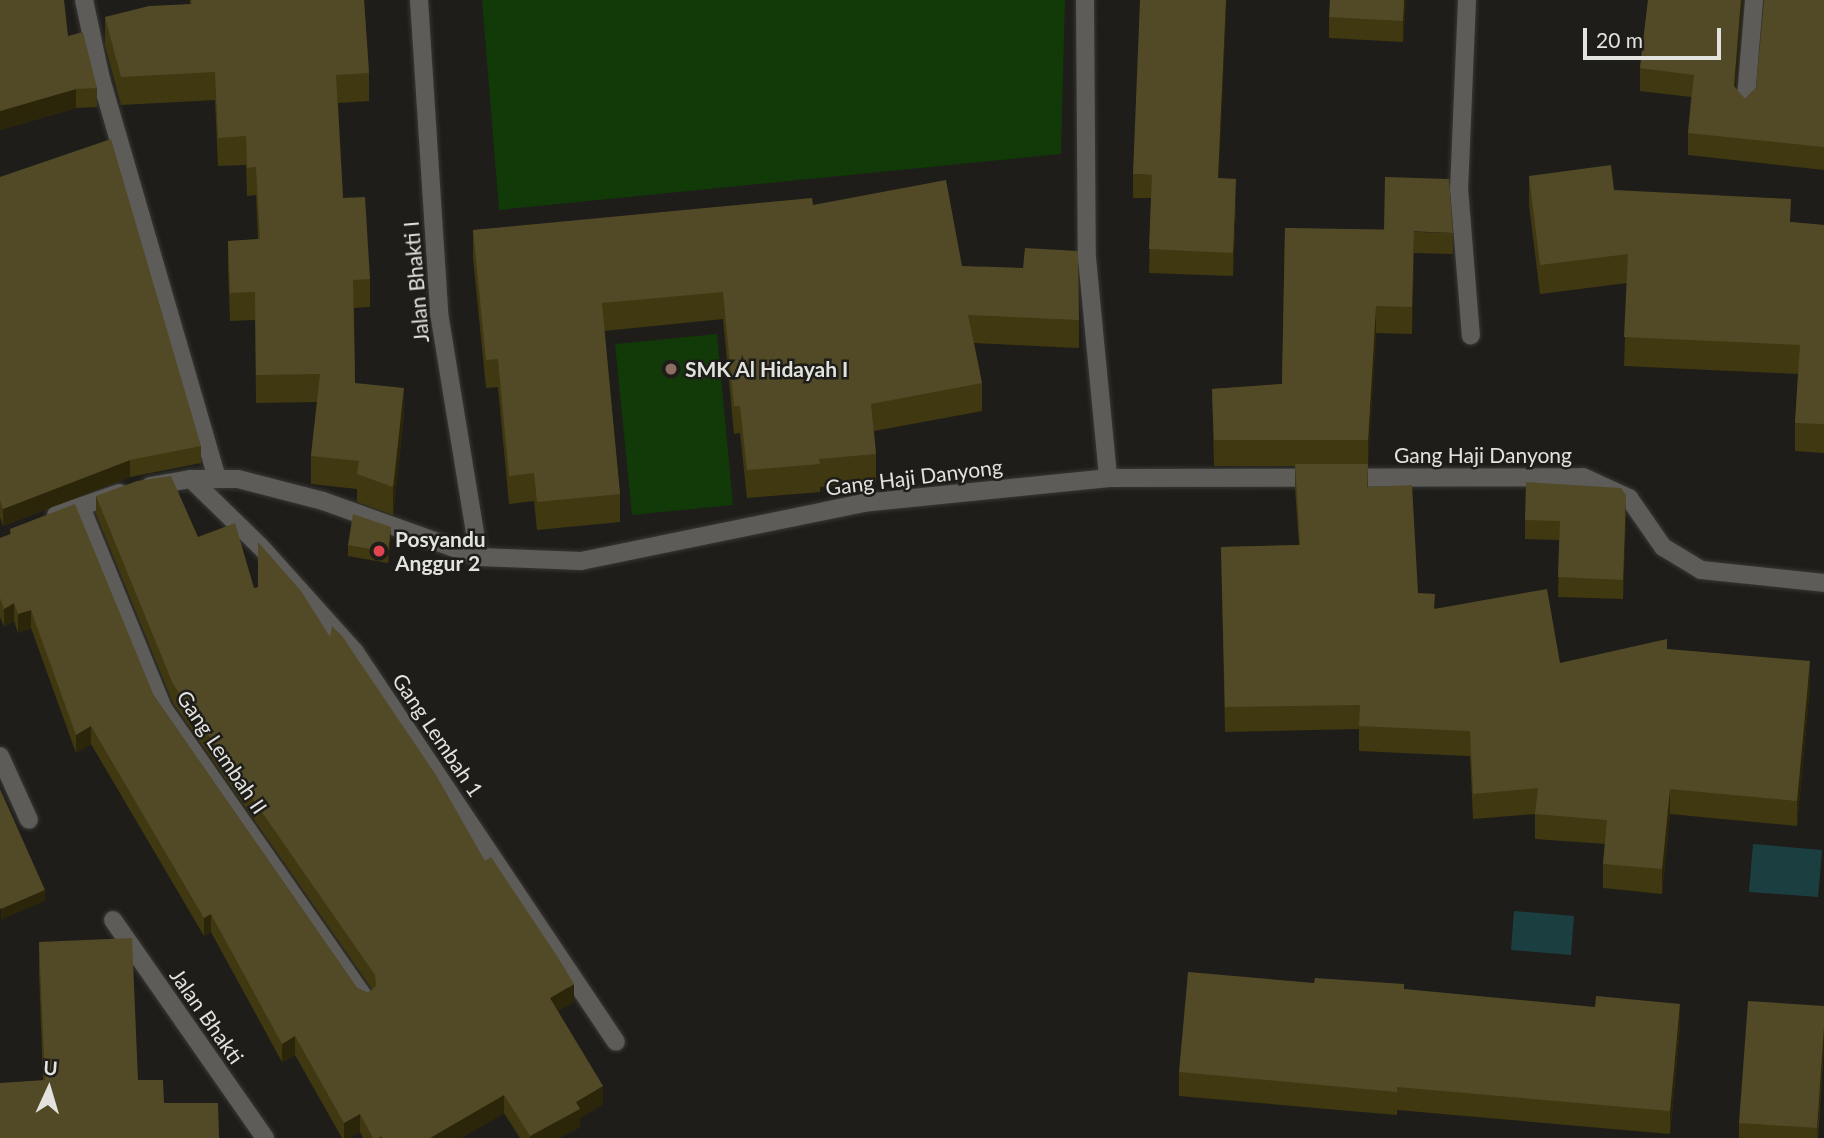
<!DOCTYPE html>
<html>
<head>
<meta charset="utf-8">
<style>
  body { margin:0 }
  #map { position:relative; width:1824px; height:1138px; overflow:hidden; background:#1e1d19; font-family:Lato,sans-serif }
  div>[style] { position:absolute }
  [style*='--x'] { left:calc(var(--x)*1px); top:calc(var(--y)*1px); width:calc(var(--w)*1px); rotate:calc(var(--a)*1deg) }
  .green>* { inset:0; background:#113a08 }
  .water>* { inset:0; background:#1b3f41 }
  .roads { filter:drop-shadow(0 0 2px #383735) drop-shadow(0 0 2px #383735) }
  .lane>* { height:18px; margin:-9px; padding:0 9px; transform-origin:9px; border-radius:9px; background:#5d5c58 }
  .street>* { height:18px; margin:-9px; padding:0 9px; transform-origin:9px; border-radius:9px; background:#5d5c58 }
  .wall>* { inset:0; background:#403810 }
  .shaded-wall>* { inset:0; background:#2b250a }
  .building>* { inset:0; background:#524a26 }
  .dots>* { width:19px; height:19px; translate:-50% -50%; box-sizing:border-box; border:4px solid #1e1d19; border-radius:50% }
  span { translate:-50% -50%; white-space:nowrap; text-align:center; line-height:1.15; -webkit-text-stroke:5px #1e1d19; paint-order:stroke }
  .street-label { font-size:21px; color:#e2e2df }
  .poi-label { font-size:21px; color:#e2e2df; font-weight:700 }
  .left { translate:0 -50%; text-align:left }
  .north { position:absolute; left:14px; top:1054px; width:70px; height:70px; -webkit-text-stroke:5px #1e1d19; paint-order:stroke; rotate:4deg; font-size:19px; font-weight:700; line-height:28px; text-align:center; color:#e2e2df }
  .north::after { content:''; display:block; margin:auto; width:24px; height:32px; background:#e2e2df; clip-path:polygon(50% 0,100% 100%,50% 72%,0 100%) }
  .scale { position:absolute; left:1583px; top:28px; width:138px; height:32px; box-sizing:border-box; border:4px solid #e2e2df; border-top:0; padding-left:9px; font-size:21px; line-height:24px; white-space:nowrap; color:#e2e2df; -webkit-text-stroke:5px #1e1d19; paint-order:stroke }
</style>
</head>
<body>
<div id="map">
  <div class="green">
    <div style="clip-path:polygon(482px 0,1065px 0,1061px 154px,499px 210px)"></div>
    <div style="clip-path:polygon(717px 334px,733px 505px,632px 515px,615px 344px)"></div>
  </div>
  <div class="water">
    <div style="clip-path:polygon(1753px 844px,1822px 850px,1818px 897px,1749px 892px)"></div>
    <div style="clip-path:polygon(1514px 911px,1574px 916px,1571px 955px,1511px 950px)"></div>
  </div>
  <div class="roads">
    <div class="lane">
      <div style="--x:113;--y:920;--w:266;--a:55.1"></div>
    </div>
    <div class="street">
      <div style="--x:84;--y:0;--w:81;--a:77.9"></div>
      <div style="--x:101;--y:79;--w:416;--a:73.8"></div>
      <div style="--x:419;--y:0;--w:314;--a:86.3"></div>
      <div style="--x:439;--y:313;--w:247;--a:80.7"></div>
      <div style="--x:1085;--y:0;--w:258;--a:89.6"></div>
      <div style="--x:1087;--y:258;--w:221;--a:84.5"></div>
      <div style="--x:1467;--y:0;--w:188;--a:92.4"></div>
      <div style="--x:1459;--y:188;--w:148;--a:85.4"></div>
      <div style="--x:1745;--y:110;--w:110;--a:-85.3"></div>
      <div style="--x:191;--y:479;--w:96;--a:44.2"></div>
      <div style="--x:260;--y:546;--w:142;--a:48.1"></div>
      <div style="--x:355;--y:652;--w:469;--a:56.2"></div>
      <div style="--x:150;--y:486;--w:42;--a:-9.7"></div>
      <div style="--x:191;--y:479;--w:47;--a:0"></div>
      <div style="--x:238;--y:479;--w:88;--a:14.5"></div>
      <div style="--x:323;--y:501;--w:166;--a:19.7"></div>
      <div style="--x:479;--y:557;--w:102;--a:2.2"></div>
      <div style="--x:581;--y:561;--w:288;--a:-11.6"></div>
      <div style="--x:863;--y:503;--w:246;--a:-5.8"></div>
      <div style="--x:1108;--y:478;--w:475;--a:-0.1"></div>
      <div style="--x:1583;--y:477;--w:51;--a:24.5"></div>
      <div style="--x:1629;--y:498;--w:60;--a:55.2"></div>
      <div style="--x:1663;--y:547;--w:44;--a:31.2"></div>
      <div style="--x:1701;--y:570;--w:124;--a:6"></div>
      <div style="--x:81;--y:507;--w:217;--a:67.8"></div>
      <div style="--x:163;--y:708;--w:356;--a:55.2"></div>
      <div style="--x:56;--y:515;--w:67;--a:-19.2"></div>
      <div style="--x:0;--y:756;--w:70;--a:65.6"></div>
    </div>
  </div>
  <div class="wall">
    <div style="clip-path:polygon(0 0,68px 36px,97px 88px,97px 107px,76px 108px,0 130px)"></div>
    <div style="clip-path:polygon(190px 0,364px 0,369px 73px,369px 101px,338px 103px,343px 198px,370px 279px,370px 307px,354px 308px,355px 383px,404px 416px,393px 515px,357px 502px,357px 489px,311px 484px,311px 456px,317px 402px,256px 403px,255px 320px,230px 321px,228px 269px,228px 241px,258px 239px,256px 195px,247px 196px,246px 165px,218px 166px,215px 100px,121px 105px,105px 45px,105px 17px,190px 4px)"></div>
    <div style="clip-path:polygon(1406px 0,1403px 42px,1329px 38px,1329px 17px)"></div>
    <div style="clip-path:polygon(1648px 0,1745px 99px,1756px 88px,1824px 0,1824px 170px,1688px 155px,1688px 133px,1691px 97px,1640px 91px,1640px 68px)"></div>
    <div style="clip-path:polygon(1133px 174px,1219px 178px,1236px 202px,1233px 276px,1149px 273px,1151px 198px,1133px 198px)"></div>
    <div style="clip-path:polygon(1529px 176px,1791px 222px,1824px 225px,1824px 453px,1795px 451px,1795px 423px,1798px 374px,1624px 366px,1627px 283px,1540px 294px,1529px 205px)"></div>
    <div style="clip-path:polygon(0 177px,201px 446px,201px 463px,130px 477px,3px 526px,0 517px)"></div>
    <div style="clip-path:polygon(813px 205px,962px 266px,1079px 320px,1079px 348px,974px 343px,982px 383px,982px 411px,874px 431px,876px 454px,876px 482px,820px 487px,820px 492px,747px 498px,740px 433px,734px 434px,723px 319px,604px 331px,620px 494px,620px 522px,537px 530px,534px 501px,509px 504px,498px 387px,486px 388px,473px 258px,473px 230px)"></div>
    <div style="clip-path:polygon(1285px 228px,1453px 233px,1453px 254px,1414px 253px,1412px 334px,1376px 333px,1368px 466px,1368px 487px,1418px 593px,1435px 609px,1560px 663px,1667px 649px,1810px 686px,1797px 826px,1670px 814px,1662px 894px,1603px 888px,1603px 864px,1605px 844px,1535px 839px,1535px 814px,1473px 819px,1470px 756px,1359px 751px,1359px 729px,1225px 732px,1221px 547px,1299px 545px,1295px 489px,1295px 466px,1214px 466px,1212px 389px,1282px 384px)"></div>
    <div style="clip-path:polygon(96px 496px,198px 537px,254px 588px,330px 637px,485px 861px,574px 1002px,558px 1011px,603px 1104px,580px 1118px,580px 1127px,559px 1138px,520px 1138px,504px 1113px,461px 1138px,363px 1138px,360px 1132px,349px 1138px,342px 1138px,295px 1055px,282px 1062px,211px 932px,204px 936px,91px 744px,76px 753px,31px 628px,18px 633px,14px 621px,4px 627px,0 617px,0 538px,10px 534px,10px 529px,154px 696px,357px 988px,368px 993px,372px 989px,173px 703px,96px 514px)"></div>
    <div style="clip-path:polygon(1626px 514px,1623px 599px,1558px 597px,1559px 540px,1525px 539px,1525px 520px)"></div>
    <div style="clip-path:polygon(391px 538px,388px 563px,348px 556px,348px 545px)"></div>
    <div style="clip-path:polygon(39px 942px,138px 1080px,164px 1103px,43px 1080px,39px 972px)"></div>
    <div style="clip-path:polygon(1314px 983px,1404px 989px,1680px 1027px,1670px 1134px,1397px 1110px,1397px 1115px,1179px 1096px,1179px 1072px)"></div>
    <div style="clip-path:polygon(1824px 1006px,1824px 1047px,1818px 1138px,1739px 1138px,1739px 1123px)"></div>
  </div>
  <div class="shaded-wall">
    <div style="clip-path:polygon(1226px 0,1227px 0,1218px 202px,1218px 178px)"></div>
    <div style="clip-path:polygon(1404px 0,1406px 0,1403px 42px,1403px 21px)"></div>
    <div style="clip-path:polygon(1741px 0,1743px 0,1734px 109px,1734px 86px)"></div>
    <div style="clip-path:polygon(76px 89px,76px 108px,0 130px,0 111px)"></div>
    <div style="clip-path:polygon(1236px 179px,1236px 202px,1233px 276px,1233px 253px)"></div>
    <div style="clip-path:polygon(1414px 230px,1414px 257px,1412px 334px,1412px 307px)"></div>
    <div style="clip-path:polygon(1376px 306px,1376px 333px,1368px 466px,1368px 440px)"></div>
    <div style="clip-path:polygon(404px 388px,404px 416px,393px 515px,393px 487px)"></div>
    <div style="clip-path:polygon(130px 460px,130px 477px,3px 526px,3px 509px)"></div>
    <div style="clip-path:polygon(1626px 495px,1626px 514px,1623px 599px,1623px 580px)"></div>
    <div style="clip-path:polygon(391px 527px,391px 538px,388px 563px,388px 552px)"></div>
    <div style="clip-path:polygon(14px 603px,14px 621px,4px 627px,4px 609px)"></div>
    <div style="clip-path:polygon(31px 610px,31px 628px,18px 633px,18px 614px)"></div>
    <div style="clip-path:polygon(1810px 661px,1810px 686px,1797px 826px,1797px 801px)"></div>
    <div style="clip-path:polygon(91px 726px,91px 744px,76px 753px,76px 735px)"></div>
    <div style="clip-path:polygon(1670px 789px,1670px 814px,1662px 894px,1662px 869px)"></div>
    <div style="clip-path:polygon(45px 890px,45px 901px,1px 920px,1px 909px)"></div>
    <div style="clip-path:polygon(211px 914px,211px 932px,204px 936px,204px 918px)"></div>
    <div style="clip-path:polygon(574px 984px,574px 1002px,550px 1016px,550px 998px)"></div>
    <div style="clip-path:polygon(1680px 1004px,1680px 1027px,1670px 1134px,1670px 1111px)"></div>
    <div style="clip-path:polygon(1824px 1026px,1824px 1047px,1817px 1138px,1817px 1128px)"></div>
    <div style="clip-path:polygon(295px 1036px,295px 1055px,282px 1062px,282px 1044px)"></div>
    <div style="clip-path:polygon(603px 1086px,603px 1104px,580px 1118px,580px 1127px,559px 1138px,530px 1138px,530px 1136px,576px 1102px)"></div>
    <div style="clip-path:polygon(504px 1095px,504px 1113px,461px 1138px,430px 1138px)"></div>
    <div style="clip-path:polygon(360px 1114px,360px 1132px,349px 1138px,344px 1138px,344px 1123px)"></div>
  </div>
  <div class="building">
    <div style="clip-path:polygon(0 0,64px 0,68px 36px,83px 32px,97px 88px,76px 89px,0 111px)"></div>
    <div style="clip-path:polygon(191px 0,364px 0,369px 73px,336px 75px,343px 198px,365px 197px,370px 279px,353px 280px,355px 383px,404px 388px,393px 487px,357px 474px,359px 461px,311px 456px,320px 374px,256px 375px,255px 292px,230px 293px,228px 241px,260px 239px,256px 167px,247px 168px,246px 136px,218px 138px,215px 72px,121px 77px,105px 17px,149px 6px,192px 4px)"></div>
    <div style="clip-path:polygon(1140px 0,1226px 0,1218px 178px,1236px 179px,1233px 253px,1149px 249px,1152px 175px,1133px 174px)"></div>
    <div style="clip-path:polygon(1330px 0,1404px 0,1403px 21px,1329px 17px)"></div>
    <div style="clip-path:polygon(1648px 0,1741px 0,1734px 86px,1745px 99px,1756px 88px,1764px 0,1824px 0,1824px 147px,1688px 133px,1694px 75px,1640px 68px)"></div>
    <div style="clip-path:polygon(111px 139px,201px 446px,130px 460px,3px 509px,0 500px,0 177px)"></div>
    <div style="clip-path:polygon(1611px 165px,1614px 190px,1791px 199px,1790px 222px,1824px 225px,1824px 424px,1795px 423px,1800px 345px,1624px 337px,1628px 254px,1540px 265px,1529px 176px)"></div>
    <div style="clip-path:polygon(1385px 177px,1449px 179px,1453px 233px,1384px 230px)"></div>
    <div style="clip-path:polygon(946px 180px,962px 266px,1023px 268px,1025px 248px,1078px 251px,1079px 320px,968px 315px,982px 383px,871px 404px,876px 454px,819px 459px,820px 464px,747px 470px,740px 406px,734px 406px,723px 292px,602px 303px,620px 494px,537px 502px,534px 473px,509px 476px,498px 359px,486px 360px,473px 230px,812px 198px,813px 205px)"></div>
    <div style="clip-path:polygon(1285px 228px,1414px 230px,1412px 307px,1376px 306px,1368px 440px,1214px 440px,1212px 389px,1282px 384px)"></div>
    <div style="clip-path:polygon(1295px 464px,1368px 464px,1367px 487px,1412px 485px,1418px 593px,1435px 594px,1434px 609px,1547px 589px,1560px 663px,1667px 639px,1667px 649px,1810px 661px,1797px 801px,1670px 789px,1662px 869px,1603px 864px,1607px 820px,1535px 814px,1538px 788px,1473px 794px,1470px 731px,1359px 726px,1360px 705px,1225px 707px,1221px 547px,1300px 545px)"></div>
    <div style="clip-path:polygon(171px 476px,198px 537px,235px 523px,254px 588px,258px 587px,258px 542px,301px 591px,330px 637px,332px 626px,342px 636px,436px 775px,485px 861px,491px 857px,559px 959px,574px 984px,550px 998px,603px 1086px,576px 1102px,580px 1109px,530px 1136px,504px 1095px,430px 1138px,383px 1138px,381px 1136px,378px 1138px,373px 1138px,360px 1114px,344px 1123px,295px 1036px,282px 1044px,211px 914px,204px 918px,91px 726px,76px 735px,31px 610px,18px 614px,14px 603px,4px 609px,0 598px,0 538px,11px 534px,10px 529px,75px 504px,154px 696px,357px 988px,368px 993px,376px 986px,375px 975px,173px 684px,96px 496px,137px 481px)"></div>
    <div style="clip-path:polygon(1526px 482px,1621px 488px,1626px 495px,1623px 580px,1558px 577px,1560px 521px,1525px 520px)"></div>
    <div style="clip-path:polygon(353px 514px,391px 527px,388px 552px,348px 545px)"></div>
    <div style="clip-path:polygon(0 789px,45px 890px,1px 909px,0 908px)"></div>
    <div style="clip-path:polygon(132px 938px,138px 1080px,163px 1080px,164px 1103px,218px 1103px,219px 1138px,0 1138px,0 1083px,45px 1080px,39px 942px)"></div>
    <div style="clip-path:polygon(1188px 972px,1314px 983px,1315px 978px,1404px 984px,1404px 989px,1595px 1007px,1596px 996px,1680px 1004px,1670px 1111px,1397px 1087px,1397px 1092px,1179px 1072px)"></div>
    <div style="clip-path:polygon(1748px 1001px,1824px 1006px,1824px 1026px,1817px 1128px,1739px 1123px)"></div>
  </div>
  <div class="dots">
    <div style="left:671px;top:369px;background:#8d6e63"></div>
    <div style="left:379px;top:551px;background:#e0444e"></div>
  </div>
  <div class="street-label">
    <span style="left:416px;top:282px;rotate:-95deg">Jalan Bhakti I</span>
    <span style="left:1483px;top:455px">Gang Haji Danyong</span>
    <span style="left:914px;top:477px;rotate:-7deg">Gang Haji Danyong</span>
    <span style="left:438px;top:735px;rotate:56deg">Gang Lembah 1</span>
    <span style="left:222px;top:752px;rotate:56deg">Gang Lembah II</span>
    <span style="left:207px;top:1016px;rotate:55deg">Jalan Bhakti</span>
  </div>
  <div class="poi-label">
    <span class="left" style="left:685px;top:369px">SMK Al Hidayah I</span>
    <span class="left" style="left:395px;top:551px">Posyandu<br>Anggur 2</span>
  </div>
  <div class="north">U</div>
  <div class="scale">20 m</div>
</div>
</body>
</html>
